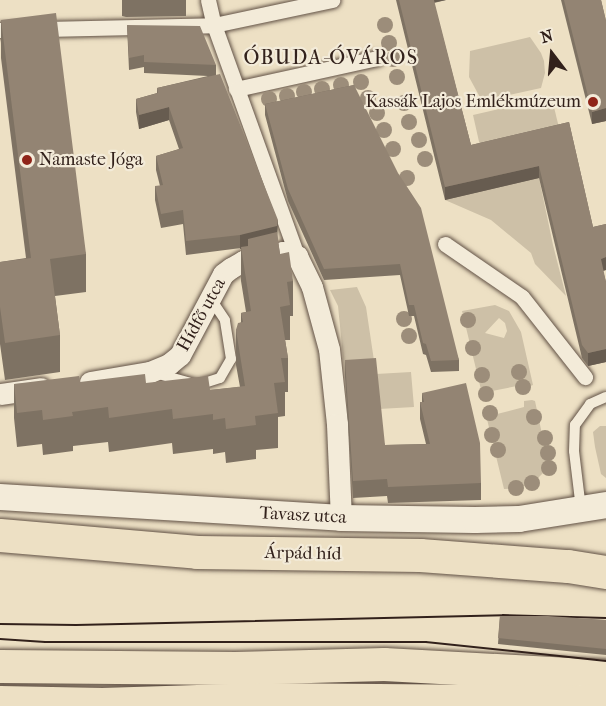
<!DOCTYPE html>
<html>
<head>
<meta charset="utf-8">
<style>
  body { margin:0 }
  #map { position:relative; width:606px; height:706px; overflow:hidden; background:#ede0c4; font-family:"IM FELL French Canon",serif }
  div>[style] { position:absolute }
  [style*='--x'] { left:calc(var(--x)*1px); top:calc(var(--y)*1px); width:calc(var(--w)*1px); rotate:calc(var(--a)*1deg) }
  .green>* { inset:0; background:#cdc0a7 }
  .roads { filter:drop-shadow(0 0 2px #615145) drop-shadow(0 0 2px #615145) }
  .service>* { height:10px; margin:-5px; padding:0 5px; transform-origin:5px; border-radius:5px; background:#f3ebd9 }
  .pedestrian>* { height:15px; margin:-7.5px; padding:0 7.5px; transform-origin:7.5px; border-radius:7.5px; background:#f3ebd9 }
  .minor>* { height:21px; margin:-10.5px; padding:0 10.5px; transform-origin:10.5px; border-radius:10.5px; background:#f3ebd9 }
  .tertiary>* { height:26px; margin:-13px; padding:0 13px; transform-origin:13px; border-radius:13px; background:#f3ebd9 }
  .primary>* { height:33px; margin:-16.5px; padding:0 16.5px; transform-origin:16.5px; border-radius:16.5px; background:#ede0c4 }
  .tram>* { height:1.5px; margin:-0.75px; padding:0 0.75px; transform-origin:0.75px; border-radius:0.75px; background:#32211b }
  .trees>* { width:16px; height:16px; margin:-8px; border-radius:50%; background:#9c8d7a }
  .wall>* { inset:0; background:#7e7263 }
  .shaded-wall>* { inset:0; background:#675c50 }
  .building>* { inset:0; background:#938473 }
  .dots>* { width:16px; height:16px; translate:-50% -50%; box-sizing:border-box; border:3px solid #f3ebd9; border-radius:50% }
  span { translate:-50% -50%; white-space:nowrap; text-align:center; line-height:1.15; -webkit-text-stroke:4.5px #f3ebd9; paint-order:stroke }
  .poi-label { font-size:18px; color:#32211b }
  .right { translate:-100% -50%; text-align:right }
  .left { translate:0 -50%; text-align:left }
  .street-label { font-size:18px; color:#32211b }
  .neighbourhood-label { font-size:20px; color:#32211b; letter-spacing:1.5px }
  .north { position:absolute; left:522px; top:24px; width:60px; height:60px; -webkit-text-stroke:4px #f3ebd9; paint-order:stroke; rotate:344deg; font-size:16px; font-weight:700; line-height:24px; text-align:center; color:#32211b }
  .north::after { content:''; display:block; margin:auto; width:21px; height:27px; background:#32211b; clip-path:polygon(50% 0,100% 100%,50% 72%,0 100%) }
</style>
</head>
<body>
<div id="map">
  <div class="green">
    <div style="clip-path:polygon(530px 37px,541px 53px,544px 61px,545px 73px,541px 88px,482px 101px,469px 77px,470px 51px)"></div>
    <div style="clip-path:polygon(547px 98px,553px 103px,561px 136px,482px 155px,473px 115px)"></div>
    <div style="clip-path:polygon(539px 178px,553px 245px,566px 296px,535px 264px,531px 253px,491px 220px,445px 200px)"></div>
    <div style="clip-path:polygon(357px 287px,366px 307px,376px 374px,411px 372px,414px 407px,379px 409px,345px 377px,338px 306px,330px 290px)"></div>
    <div style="clip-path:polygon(evenodd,495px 305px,509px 311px,521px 332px,533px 385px,523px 389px,522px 385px,492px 391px,493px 396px,483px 398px,462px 311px,495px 305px,499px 318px,505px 323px,507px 331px,504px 338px,485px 333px,499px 318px)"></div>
    <div style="clip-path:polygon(532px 400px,535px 401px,549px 467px,536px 480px,520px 488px,504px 489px,485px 411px,494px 408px,497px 414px,524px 407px,524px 401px)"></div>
    <div style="clip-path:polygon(600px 426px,606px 426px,606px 478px,601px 474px,595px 447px,593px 432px)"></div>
  </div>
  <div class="roads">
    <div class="service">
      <div style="--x:155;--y:373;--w:45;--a:15.6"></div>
      <div style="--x:198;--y:385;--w:23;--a:-18"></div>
      <div style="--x:220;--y:378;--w:22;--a:-60"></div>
      <div style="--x:231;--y:359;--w:39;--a:-99"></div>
      <div style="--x:225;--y:320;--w:27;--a:-124"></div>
      <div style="--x:581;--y:509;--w:58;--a:-96.9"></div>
      <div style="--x:574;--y:451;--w:26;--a:-88"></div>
      <div style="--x:575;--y:425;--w:26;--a:-54"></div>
      <div style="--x:590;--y:404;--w:17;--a:-24"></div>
    </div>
    <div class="pedestrian">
      <div style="--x:208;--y:0;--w:26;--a:77"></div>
      <div style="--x:214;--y:25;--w:245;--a:70.2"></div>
      <div style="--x:0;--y:30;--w:214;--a:-1.3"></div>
      <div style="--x:214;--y:25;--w:121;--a:-12"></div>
      <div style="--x:236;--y:89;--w:144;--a:-12.4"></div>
      <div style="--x:445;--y:244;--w:93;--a:34.5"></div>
      <div style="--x:522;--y:297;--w:102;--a:51.8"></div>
    </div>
    <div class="minor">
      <div style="--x:90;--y:382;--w:61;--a:-9.5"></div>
      <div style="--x:150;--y:372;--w:21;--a:-23"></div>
      <div style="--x:169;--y:364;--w:14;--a:-39"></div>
      <div style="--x:180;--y:355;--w:92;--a:-62"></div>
      <div style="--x:223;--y:274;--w:10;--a:-37"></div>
      <div style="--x:231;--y:268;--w:14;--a:-30"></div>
      <div style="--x:243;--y:261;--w:41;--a:-12.7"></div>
      <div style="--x:283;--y:252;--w:15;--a:16"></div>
      <div style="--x:297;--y:256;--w:34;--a:64"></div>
      <div style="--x:312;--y:287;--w:64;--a:74.7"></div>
      <div style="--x:329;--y:349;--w:75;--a:83.9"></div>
      <div style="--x:337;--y:424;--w:94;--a:87.6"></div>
      <div style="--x:0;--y:394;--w:41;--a:-8.3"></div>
    </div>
    <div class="tertiary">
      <div style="--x:0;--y:497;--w:342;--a:3.5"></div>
      <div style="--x:341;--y:518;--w:134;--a:0.9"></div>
      <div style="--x:475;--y:520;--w:44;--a:-1.3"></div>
      <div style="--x:519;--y:519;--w:88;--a:-9.1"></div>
    </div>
    <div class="primary">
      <div style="--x:0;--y:535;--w:198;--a:4.9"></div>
      <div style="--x:197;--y:552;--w:223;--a:0.8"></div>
      <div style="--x:420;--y:555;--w:148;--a:4.3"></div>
      <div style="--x:568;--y:566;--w:38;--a:9"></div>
      <div style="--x:0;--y:666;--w:235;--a:0.5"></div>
      <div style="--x:235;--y:668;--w:149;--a:-1.5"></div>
      <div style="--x:384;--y:664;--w:222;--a:3.1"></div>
      <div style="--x:0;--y:702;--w:102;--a:1.1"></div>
      <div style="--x:102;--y:704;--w:159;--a:-1.8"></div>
      <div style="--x:261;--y:699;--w:318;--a:0.5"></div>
      <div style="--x:579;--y:702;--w:27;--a:-6"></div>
    </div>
  </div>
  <div class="tram">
    <div style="--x:0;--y:624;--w:76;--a:0.8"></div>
    <div style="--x:76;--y:625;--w:427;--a:-1.3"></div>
    <div style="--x:503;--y:615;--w:103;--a:1.7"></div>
    <div style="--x:0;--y:639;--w:45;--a:3.8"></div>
    <div style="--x:45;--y:642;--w:381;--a:0"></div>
    <div style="--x:426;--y:642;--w:181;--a:6"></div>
  </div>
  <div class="trees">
    <div style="left:385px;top:25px"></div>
    <div style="left:389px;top:43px"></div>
    <div style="left:393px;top:59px"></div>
    <div style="left:397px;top:77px"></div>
    <div style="left:361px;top:82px"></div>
    <div style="left:341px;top:85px"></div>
    <div style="left:322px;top:89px"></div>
    <div style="left:304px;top:92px"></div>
    <div style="left:287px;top:96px"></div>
    <div style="left:368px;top:98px"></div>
    <div style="left:269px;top:99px"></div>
    <div style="left:404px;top:103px"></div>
    <div style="left:377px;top:113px"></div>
    <div style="left:409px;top:122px"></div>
    <div style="left:384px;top:130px"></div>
    <div style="left:419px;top:140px"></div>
    <div style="left:393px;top:149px"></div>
    <div style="left:425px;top:159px"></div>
    <div style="left:407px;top:178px"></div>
    <div style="left:404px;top:319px"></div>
    <div style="left:468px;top:320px"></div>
    <div style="left:409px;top:336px"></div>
    <div style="left:473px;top:348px"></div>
    <div style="left:519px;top:372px"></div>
    <div style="left:482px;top:375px"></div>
    <div style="left:523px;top:387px"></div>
    <div style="left:486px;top:394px"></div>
    <div style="left:490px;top:413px"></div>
    <div style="left:534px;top:417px"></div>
    <div style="left:492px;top:435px"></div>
    <div style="left:545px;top:438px"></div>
    <div style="left:498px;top:450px"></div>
    <div style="left:548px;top:453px"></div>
    <div style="left:549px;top:468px"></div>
    <div style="left:532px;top:483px"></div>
    <div style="left:516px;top:488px"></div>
  </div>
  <div class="wall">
    <div style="clip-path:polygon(84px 0,186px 0,186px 16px,126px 17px,122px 16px,122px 0)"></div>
    <div style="clip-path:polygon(396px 0,446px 0,434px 3px,471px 145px,569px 122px,593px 227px,606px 224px,606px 270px,603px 271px,606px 282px,606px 362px,588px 366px,582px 358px,539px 178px,445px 200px)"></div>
    <div style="clip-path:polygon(561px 0,601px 0,606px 21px,606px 121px,592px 124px)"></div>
    <div style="clip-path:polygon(1px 20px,86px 254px,86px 292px,55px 296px,60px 335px,60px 372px,5px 380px,0 344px,0 262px,26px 258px,1px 58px)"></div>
    <div style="clip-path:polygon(127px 25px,216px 65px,216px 75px,277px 235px,280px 254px,293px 281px,293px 316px,290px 316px,290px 340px,285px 340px,288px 358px,288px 392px,285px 392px,285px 416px,278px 417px,278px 448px,256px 450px,256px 459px,226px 463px,225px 452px,213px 454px,213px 449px,173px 454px,172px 443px,109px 452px,108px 442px,73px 446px,73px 451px,43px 455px,42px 444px,17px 447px,14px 418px,14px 384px,80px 382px,146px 383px,210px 390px,240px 387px,236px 365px,236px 330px,241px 322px,241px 313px,246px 312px,241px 281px,241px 248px,186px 255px,183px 224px,161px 228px,155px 200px,155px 186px,160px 186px,156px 170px,156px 156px,179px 149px,169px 120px,139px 129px,136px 112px,136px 99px,157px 93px,157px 88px,208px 76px,144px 73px,144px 67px,129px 70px)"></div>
    <div style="clip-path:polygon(354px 85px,459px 360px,459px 371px,431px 372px,426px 355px,423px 354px,414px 316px,409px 316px,400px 275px,324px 280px,288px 201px,265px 115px,265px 104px)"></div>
    <div style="clip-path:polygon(345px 360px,385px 445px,426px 444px,420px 419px,420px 402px,422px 402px,422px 393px,481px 483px,481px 500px,388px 503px,387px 496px,353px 498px,345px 377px)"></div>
    <div style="clip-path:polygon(500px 616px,606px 620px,606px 655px,498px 644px)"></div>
  </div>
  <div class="shaded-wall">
    <div style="clip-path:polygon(431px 0,446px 0,431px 3px)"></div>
    <div style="clip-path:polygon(169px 107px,169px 120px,139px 129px,139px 115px)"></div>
    <div style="clip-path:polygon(606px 108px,606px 121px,592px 124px,592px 112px)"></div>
    <div style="clip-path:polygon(539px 166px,539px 178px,445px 200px,445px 187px)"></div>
    <div style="clip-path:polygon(278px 220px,277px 240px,248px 239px,248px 247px,240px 249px,240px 235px)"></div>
    <div style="clip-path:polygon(606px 257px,606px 270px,601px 271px,601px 259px)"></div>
    <div style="clip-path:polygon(606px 349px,606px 362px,588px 366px,588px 353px)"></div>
  </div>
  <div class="building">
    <div style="clip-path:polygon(399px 0,434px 0,471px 145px,569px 122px,593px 227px,606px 224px,606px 257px,601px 259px,606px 282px,606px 349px,588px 353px,582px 345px,539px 166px,445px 187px)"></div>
    <div style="clip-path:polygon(564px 0,601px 0,606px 21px,606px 108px,592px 112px)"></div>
    <div style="clip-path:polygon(56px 13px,86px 254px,50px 259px,60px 335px,5px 343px,0 307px,0 262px,31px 258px,1px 20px)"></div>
    <div style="clip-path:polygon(127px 25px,200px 26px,216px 65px,144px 62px,144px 55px,129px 58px)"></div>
    <div style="clip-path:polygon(220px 74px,278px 220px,277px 226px,240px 235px,186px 241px,183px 210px,161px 214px,155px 186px,163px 185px,156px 156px,183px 148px,169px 107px,139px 115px,136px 99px,158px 93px,157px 88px)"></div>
    <div style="clip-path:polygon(354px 85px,398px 173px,421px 208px,459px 360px,431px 361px,426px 344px,423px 343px,414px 305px,409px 305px,400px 264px,324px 269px,288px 189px,265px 104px)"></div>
    <div style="clip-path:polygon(277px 232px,280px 254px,289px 252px,293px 281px,287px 282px,290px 305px,280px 307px,288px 358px,281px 358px,285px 382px,274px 383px,278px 413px,255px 416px,256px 425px,226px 429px,225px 418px,213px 420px,213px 414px,173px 419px,172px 409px,109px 418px,108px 407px,72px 412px,73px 416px,43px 420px,42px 410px,17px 413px,14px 384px,79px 376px,80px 382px,145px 374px,146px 383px,208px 376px,210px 390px,245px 386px,236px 330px,238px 323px,243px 322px,241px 313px,251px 311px,241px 247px,248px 246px,248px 239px)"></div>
    <div style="clip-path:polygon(376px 358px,385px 445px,430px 444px,420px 402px,424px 402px,422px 393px,466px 383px,480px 443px,481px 483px,388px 487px,387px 479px,353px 481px,345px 360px)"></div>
    <div style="clip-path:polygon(500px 616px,548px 616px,606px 620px,606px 649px,498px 638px)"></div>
  </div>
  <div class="dots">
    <div style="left:593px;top:102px;background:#8f2418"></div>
    <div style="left:27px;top:160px;background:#8f2418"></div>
  </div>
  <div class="poi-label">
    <span class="right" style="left:581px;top:102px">Kassák Lajos Emlékmúzeum</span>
    <span class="left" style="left:39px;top:160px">Namaste Jóga</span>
  </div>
  <div class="street-label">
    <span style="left:202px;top:315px;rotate:-61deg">Hídfő utca</span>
    <span style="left:303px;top:516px;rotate:3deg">Tavasz utca</span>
    <span style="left:303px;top:554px;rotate:1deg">Árpád híd</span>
  </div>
  <div class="neighbourhood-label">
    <span style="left:331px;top:57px">ÓBUDA-ÓVÁROS</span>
  </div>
  <div class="north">N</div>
</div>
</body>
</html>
